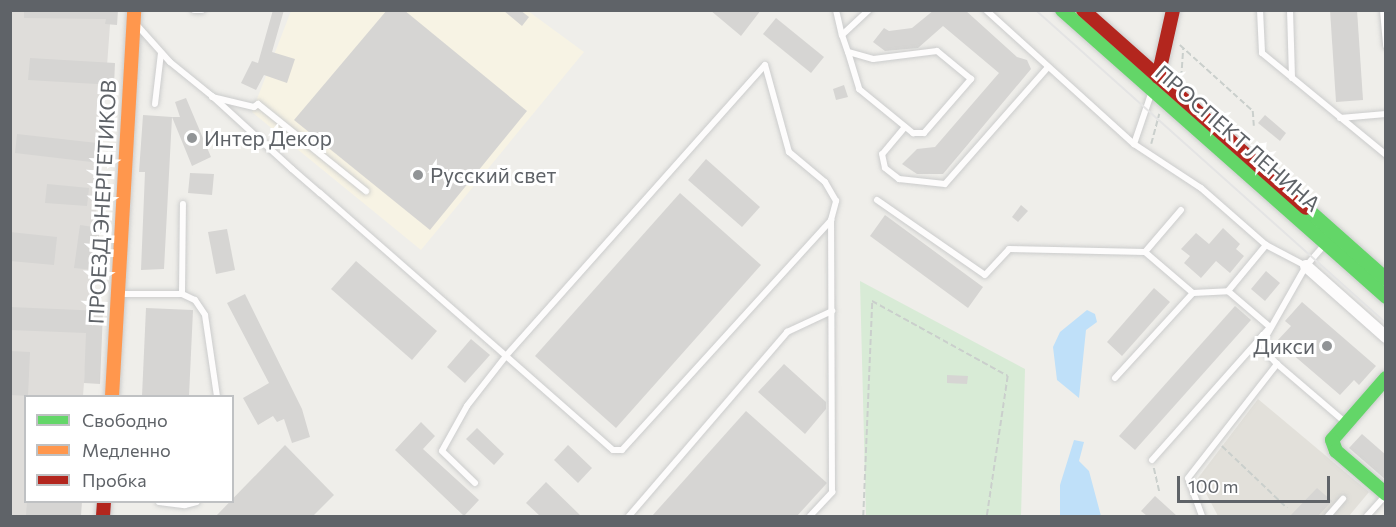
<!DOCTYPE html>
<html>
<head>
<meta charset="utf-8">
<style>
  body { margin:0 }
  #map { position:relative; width:1396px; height:527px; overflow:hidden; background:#efeeea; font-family:Commissioner,sans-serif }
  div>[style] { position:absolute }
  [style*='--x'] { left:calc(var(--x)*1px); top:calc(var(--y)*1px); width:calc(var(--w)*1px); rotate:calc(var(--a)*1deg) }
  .commercial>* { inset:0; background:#f7f3e4 }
  .industrial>* { inset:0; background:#dfddda }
  .education>* { inset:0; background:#e2e0da }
  .green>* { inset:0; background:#d8ebd6 }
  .water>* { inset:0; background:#bfe0f9 }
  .building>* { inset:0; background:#d6d5d3 }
  .path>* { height:1.5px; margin-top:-0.75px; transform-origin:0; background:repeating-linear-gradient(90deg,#cacfcc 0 6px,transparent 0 9px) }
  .roads { filter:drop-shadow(0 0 2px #cbcccc) drop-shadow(0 0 2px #cbcccc) }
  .lane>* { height:6px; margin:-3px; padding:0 3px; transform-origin:3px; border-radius:3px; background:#fdfcfc }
  .street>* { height:12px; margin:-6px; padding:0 6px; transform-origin:6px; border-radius:6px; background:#fdfcfc }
  .fast>* { height:14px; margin:-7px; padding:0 7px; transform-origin:7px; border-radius:7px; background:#63d668 }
  .slow>* { height:14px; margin:-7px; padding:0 7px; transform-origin:7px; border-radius:7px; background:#ff974d }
  .jam>* { height:14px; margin:-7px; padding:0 7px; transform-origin:7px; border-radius:7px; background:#b3261e }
  .tram>* { height:1.5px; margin:-0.75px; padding:0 0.75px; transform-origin:0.75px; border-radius:0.75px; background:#e4e4e4 }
  .dots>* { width:16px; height:16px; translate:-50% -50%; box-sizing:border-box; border:3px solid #fff; border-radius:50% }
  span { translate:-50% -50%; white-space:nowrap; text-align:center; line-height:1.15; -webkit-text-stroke:6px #fff; paint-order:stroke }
  .poi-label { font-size:21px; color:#5f6368 }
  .left { translate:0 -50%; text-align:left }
  .right { translate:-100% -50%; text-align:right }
  .street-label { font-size:21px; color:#5f6368 }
  .frame { position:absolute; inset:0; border:12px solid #5f6368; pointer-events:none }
  .legend { position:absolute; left:24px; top:395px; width:210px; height:108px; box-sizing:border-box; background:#fff; border:2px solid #bfc1c3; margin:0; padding:8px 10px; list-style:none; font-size:18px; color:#5f6368 }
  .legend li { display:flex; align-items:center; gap:12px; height:30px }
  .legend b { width:30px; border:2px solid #bfc1c3 }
  .scale { position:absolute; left:1177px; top:476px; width:153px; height:27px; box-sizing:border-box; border:3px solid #5f6368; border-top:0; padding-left:8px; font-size:18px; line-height:21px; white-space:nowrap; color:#5f6368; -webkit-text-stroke:4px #fff; paint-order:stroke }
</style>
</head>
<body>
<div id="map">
  <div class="commercial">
    <div style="clip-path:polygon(291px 11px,528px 11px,584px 52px,421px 250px,252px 112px)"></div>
  </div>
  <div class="industrial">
    <div style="clip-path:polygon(10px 11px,111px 11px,83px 396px,26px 396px,26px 502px,75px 502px,74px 516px,11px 516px)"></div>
  </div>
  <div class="education">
    <div style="clip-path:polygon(1258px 399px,1369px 492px,1349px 516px,1218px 516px,1198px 478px)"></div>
  </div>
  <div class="green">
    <div style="clip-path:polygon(860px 281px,1025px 369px,1021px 516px,866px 516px)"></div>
  </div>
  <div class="water">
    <div style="clip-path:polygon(1087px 310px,1095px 314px,1097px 322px,1086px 330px,1079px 398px,1057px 380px,1053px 347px,1060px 332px)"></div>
    <div style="clip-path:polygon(1074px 440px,1084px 442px,1079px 461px,1089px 471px,1101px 516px,1060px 516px,1060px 485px)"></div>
  </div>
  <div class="building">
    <div style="clip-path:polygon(24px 10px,118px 10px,117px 25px,105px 24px,106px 19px,24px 18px)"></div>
    <div style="clip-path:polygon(273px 10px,284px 10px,272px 52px,295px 59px,287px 83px,264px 75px,256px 90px,241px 83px,252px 61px,258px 63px)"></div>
    <div style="clip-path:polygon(387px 10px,404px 10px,527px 111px,430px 230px,294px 120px)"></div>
    <div style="clip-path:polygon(503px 10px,520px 10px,529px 17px,522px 26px)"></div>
    <div style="clip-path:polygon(710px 10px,761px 10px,741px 36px)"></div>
    <div style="clip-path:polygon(934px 10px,965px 10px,1017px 57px,1027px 60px,1031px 69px,943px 174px,917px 174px,902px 164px,917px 149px,935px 147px,999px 73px,943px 26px,918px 48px,885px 51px,873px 42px,884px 28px,889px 31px,912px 28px)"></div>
    <div style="clip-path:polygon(1330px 10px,1357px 10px,1363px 100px,1336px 102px)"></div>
    <div style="clip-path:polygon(776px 18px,824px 57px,811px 73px,763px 34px)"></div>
    <div style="clip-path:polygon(30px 58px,115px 63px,114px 85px,28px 80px)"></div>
    <div style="clip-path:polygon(844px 85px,848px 97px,836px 100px,833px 89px)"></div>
    <div style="clip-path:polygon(186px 98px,211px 157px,192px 166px,172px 117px,180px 117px,175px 102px)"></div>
    <div style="clip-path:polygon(143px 115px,172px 117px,164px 269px,141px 270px,145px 172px,139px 172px)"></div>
    <div style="clip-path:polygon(1265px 115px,1286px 133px,1280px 141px,1258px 123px)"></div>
    <div style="clip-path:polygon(17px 134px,97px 143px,100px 163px,15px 153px)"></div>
    <div style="clip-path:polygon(706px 159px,760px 207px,742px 227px,688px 180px)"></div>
    <div style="clip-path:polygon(190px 173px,214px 174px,212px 195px,188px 193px)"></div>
    <div style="clip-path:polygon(47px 184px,89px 188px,87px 206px,45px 203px)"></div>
    <div style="clip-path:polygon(680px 193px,761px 265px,616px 428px,535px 356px)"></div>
    <div style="clip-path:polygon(1021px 205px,1028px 211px,1018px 222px,1012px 217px)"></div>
    <div style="clip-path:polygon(885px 215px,983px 287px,968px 308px,870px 236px)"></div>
    <div style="clip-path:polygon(80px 225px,100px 228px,94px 270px,74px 268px)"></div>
    <div style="clip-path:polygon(1223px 228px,1240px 244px,1236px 249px,1244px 256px,1230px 273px,1216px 261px,1201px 278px,1184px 263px,1190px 256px,1181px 249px,1196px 233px,1209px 244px)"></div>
    <div style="clip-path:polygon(227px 229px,235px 270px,216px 274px,208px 232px)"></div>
    <div style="clip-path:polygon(10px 232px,57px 237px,54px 265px,10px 261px)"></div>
    <div style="clip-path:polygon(356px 261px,437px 331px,412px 360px,331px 289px)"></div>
    <div style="clip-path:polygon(1266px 271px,1280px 283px,1265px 301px,1251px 289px)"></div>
    <div style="clip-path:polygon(1154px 288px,1170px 302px,1122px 356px,1107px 342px)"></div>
    <div style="clip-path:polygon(245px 294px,302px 409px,310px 437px,292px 443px,284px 419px,277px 422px,273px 416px,258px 425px,243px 398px,269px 383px,227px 303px)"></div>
    <div style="clip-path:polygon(1302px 302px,1376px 366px,1359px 385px,1354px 380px,1340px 395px,1277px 341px,1291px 326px,1285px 321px)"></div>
    <div style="clip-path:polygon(1235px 306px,1251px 320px,1135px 450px,1119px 436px)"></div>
    <div style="clip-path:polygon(10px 307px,103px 311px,100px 384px,84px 383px,86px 333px,10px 330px)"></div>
    <div style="clip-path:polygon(146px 308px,193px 310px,189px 396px,142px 396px)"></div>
    <div style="clip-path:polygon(471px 339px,490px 355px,465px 383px,447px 367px)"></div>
    <div style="clip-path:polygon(10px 351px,30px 352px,28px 396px,10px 395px)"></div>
    <div style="clip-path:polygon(784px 364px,826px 402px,826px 409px,805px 434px,758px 392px)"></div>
    <div style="clip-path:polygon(947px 375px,968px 376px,967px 384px,947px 383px)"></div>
    <div style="clip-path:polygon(746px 411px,827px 483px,797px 516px,652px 516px)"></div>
    <div style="clip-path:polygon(421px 422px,435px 436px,423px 449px,479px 500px,464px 516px,395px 450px)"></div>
    <div style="clip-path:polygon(477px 428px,504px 454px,494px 465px,466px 439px)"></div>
    <div style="clip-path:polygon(1362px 434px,1386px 455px,1386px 480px,1349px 448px)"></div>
    <div style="clip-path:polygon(285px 445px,334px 495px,313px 516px,216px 516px)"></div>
    <div style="clip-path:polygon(568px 445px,592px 468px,578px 483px,554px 460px)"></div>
    <div style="clip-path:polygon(546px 482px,581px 516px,540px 516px,526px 503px)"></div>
    <div style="clip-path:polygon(1317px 488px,1332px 501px,1318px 516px,1290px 516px)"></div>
    <div style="clip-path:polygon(1155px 496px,1177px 516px,1147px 516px,1141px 511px)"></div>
    <div style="clip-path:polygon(27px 501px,82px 501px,81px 516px,26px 516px)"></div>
  </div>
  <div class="path">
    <div style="--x:1180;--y:45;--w:98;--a:42.1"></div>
    <div style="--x:1253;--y:111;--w:15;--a:86"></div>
    <div style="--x:1181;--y:77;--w:28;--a:-86"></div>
    <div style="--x:1151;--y:144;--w:31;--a:-75"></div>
    <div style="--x:1222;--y:446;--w:90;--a:43.6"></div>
    <div style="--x:1154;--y:468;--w:26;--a:77"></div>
    <div style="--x:863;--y:516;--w:215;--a:-87.6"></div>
    <div style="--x:872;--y:301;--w:155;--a:28.9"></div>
    <div style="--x:1008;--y:376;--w:142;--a:98.5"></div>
  </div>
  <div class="roads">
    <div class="lane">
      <div style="--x:194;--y:10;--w:8;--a:0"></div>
      <div style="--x:836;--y:10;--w:26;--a:77"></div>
      <div style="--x:842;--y:35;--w:18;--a:71"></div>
      <div style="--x:848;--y:52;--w:39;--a:73"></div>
      <div style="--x:859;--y:89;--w:70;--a:39.2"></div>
      <div style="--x:913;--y:133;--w:11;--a:0"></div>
      <div style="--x:924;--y:133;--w:72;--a:-49"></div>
      <div style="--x:971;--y:79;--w:44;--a:-140.5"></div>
      <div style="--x:937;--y:51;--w:64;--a:172.9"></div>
      <div style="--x:873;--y:59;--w:26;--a:-164"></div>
      <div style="--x:986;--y:10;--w:200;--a:42.2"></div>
      <div style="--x:1134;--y:144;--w:80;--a:33.3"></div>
      <div style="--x:1201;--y:188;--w:86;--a:41.2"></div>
      <div style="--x:1266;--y:245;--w:45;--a:27.7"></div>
      <div style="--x:1260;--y:10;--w:43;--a:87.3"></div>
      <div style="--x:1262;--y:53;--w:161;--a:39.4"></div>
      <div style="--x:1290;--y:10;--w:68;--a:88.3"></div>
      <div style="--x:1383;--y:10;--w:36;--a:85"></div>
      <div style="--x:136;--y:24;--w:51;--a:48.2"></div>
      <div style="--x:170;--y:62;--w:54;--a:39"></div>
      <div style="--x:212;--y:96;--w:108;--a:42.4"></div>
      <div style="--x:292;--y:169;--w:37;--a:41"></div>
      <div style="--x:320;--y:193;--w:247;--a:41.2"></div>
      <div style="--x:506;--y:356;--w:142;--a:41.3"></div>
      <div style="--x:613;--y:450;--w:9;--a:0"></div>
      <div style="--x:622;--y:450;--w:311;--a:-47.7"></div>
      <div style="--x:831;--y:220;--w:20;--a:-75"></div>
      <div style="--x:836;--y:201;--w:22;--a:-120"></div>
      <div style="--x:825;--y:182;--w:47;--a:-140.2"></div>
      <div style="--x:789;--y:152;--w:90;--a:-105.4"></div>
      <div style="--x:765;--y:65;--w:390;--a:131.7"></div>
      <div style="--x:506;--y:356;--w:63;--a:128"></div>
      <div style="--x:467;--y:406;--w:51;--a:119.1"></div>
      <div style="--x:442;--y:451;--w:46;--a:44.1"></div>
      <div style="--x:842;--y:35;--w:37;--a:-43"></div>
      <div style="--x:212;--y:97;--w:43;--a:13.4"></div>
      <div style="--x:254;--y:107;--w:5;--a:-37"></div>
      <div style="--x:258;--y:104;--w:139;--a:38.9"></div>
      <div style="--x:155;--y:104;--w:51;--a:-83.3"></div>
      <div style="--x:1340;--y:118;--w:46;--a:-5"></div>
      <div style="--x:905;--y:127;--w:35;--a:130"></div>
      <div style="--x:882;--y:154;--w:14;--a:78"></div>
      <div style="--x:885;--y:168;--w:18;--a:38"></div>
      <div style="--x:899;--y:179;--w:46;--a:6.2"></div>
      <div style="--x:945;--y:184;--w:156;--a:-48.6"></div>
      <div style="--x:1134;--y:144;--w:53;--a:-71.2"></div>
      <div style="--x:877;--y:200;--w:131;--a:34.8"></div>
      <div style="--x:985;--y:275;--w:35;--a:-47"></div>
      <div style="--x:1009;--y:249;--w:136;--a:1.3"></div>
      <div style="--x:1181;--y:210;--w:55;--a:130.6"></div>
      <div style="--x:1145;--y:252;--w:63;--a:40.5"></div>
      <div style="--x:1193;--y:293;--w:35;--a:-3"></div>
      <div style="--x:1228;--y:291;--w:60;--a:-50.4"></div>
      <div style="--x:118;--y:294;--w:64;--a:0"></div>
      <div style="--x:182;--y:294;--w:14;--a:25"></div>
      <div style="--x:195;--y:300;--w:18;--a:56"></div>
      <div style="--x:205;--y:315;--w:82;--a:81.6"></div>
      <div style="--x:182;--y:294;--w:90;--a:-89.4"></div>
      <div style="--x:1277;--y:364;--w:89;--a:40.5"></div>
      <div style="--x:1115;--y:378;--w:115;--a:-47.5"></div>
      <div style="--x:1152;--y:460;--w:178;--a:-48.4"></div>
      <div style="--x:1270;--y:327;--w:55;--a:-139.4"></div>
      <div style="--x:159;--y:502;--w:26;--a:7"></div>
      <div style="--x:185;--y:505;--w:12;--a:-14"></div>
      <div style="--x:629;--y:516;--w:243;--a:-49.3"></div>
      <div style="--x:787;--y:332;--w:50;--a:-25"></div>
      <div style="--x:810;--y:516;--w:33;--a:-47"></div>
      <div style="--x:832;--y:492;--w:272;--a:-90.2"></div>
      <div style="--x:1202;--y:516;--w:40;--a:-110.2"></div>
      <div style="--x:1188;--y:478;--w:145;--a:-52"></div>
      <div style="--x:1277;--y:364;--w:16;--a:-133"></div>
      <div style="--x:1266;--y:352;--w:12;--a:-99"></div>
      <div style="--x:1264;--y:340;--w:85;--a:-60.4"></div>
      <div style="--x:1306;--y:266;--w:29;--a:-49"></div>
      <div style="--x:1328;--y:516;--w:23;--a:-49"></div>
      <div style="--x:1367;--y:516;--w:27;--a:-48"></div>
    </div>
    <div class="street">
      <div style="--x:1306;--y:266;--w:107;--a:41.6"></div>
    </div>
    <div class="fast">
      <div style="--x:1062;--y:10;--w:433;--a:41.5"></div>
      <div style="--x:1306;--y:208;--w:107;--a:41.6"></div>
      <div style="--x:1386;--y:378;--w:82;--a:131.1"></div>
      <div style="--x:1332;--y:440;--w:12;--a:70"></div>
      <div style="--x:1336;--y:451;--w:66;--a:40.7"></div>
    </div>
    <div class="slow">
      <div style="--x:112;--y:396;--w:387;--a:-86.7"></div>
    </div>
    <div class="jam">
      <div style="--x:1083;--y:10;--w:298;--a:41.6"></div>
      <div style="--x:1158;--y:77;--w:69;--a:-77.4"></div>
      <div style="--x:103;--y:516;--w:14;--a:-86"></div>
    </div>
  </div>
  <div class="tram">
    <div style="--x:1036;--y:10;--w:470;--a:41.8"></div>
  </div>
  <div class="dots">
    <div style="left:192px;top:138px;background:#919496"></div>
    <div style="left:418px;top:175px;background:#919496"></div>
    <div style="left:1327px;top:346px;background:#919496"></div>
  </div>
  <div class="poi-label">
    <span class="left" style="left:204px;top:138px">Интер Декор</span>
    <span class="left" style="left:430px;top:175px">Русский свет</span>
    <span class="right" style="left:1315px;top:346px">Дикси</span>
  </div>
  <div class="street-label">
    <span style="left:1238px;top:138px;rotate:41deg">ПРОСПЕКТ ЛЕНИНА</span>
    <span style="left:102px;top:202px;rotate:-87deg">ПРОЕЗД ЭНЕРГЕТИКОВ</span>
  </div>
  <div class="frame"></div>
  <ul class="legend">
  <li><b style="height:8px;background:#63d668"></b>Свободно</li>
  <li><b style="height:8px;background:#ff974d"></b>Медленно</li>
  <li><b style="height:8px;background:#b3261e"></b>Пробка</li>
  </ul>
  <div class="scale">100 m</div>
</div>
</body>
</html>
